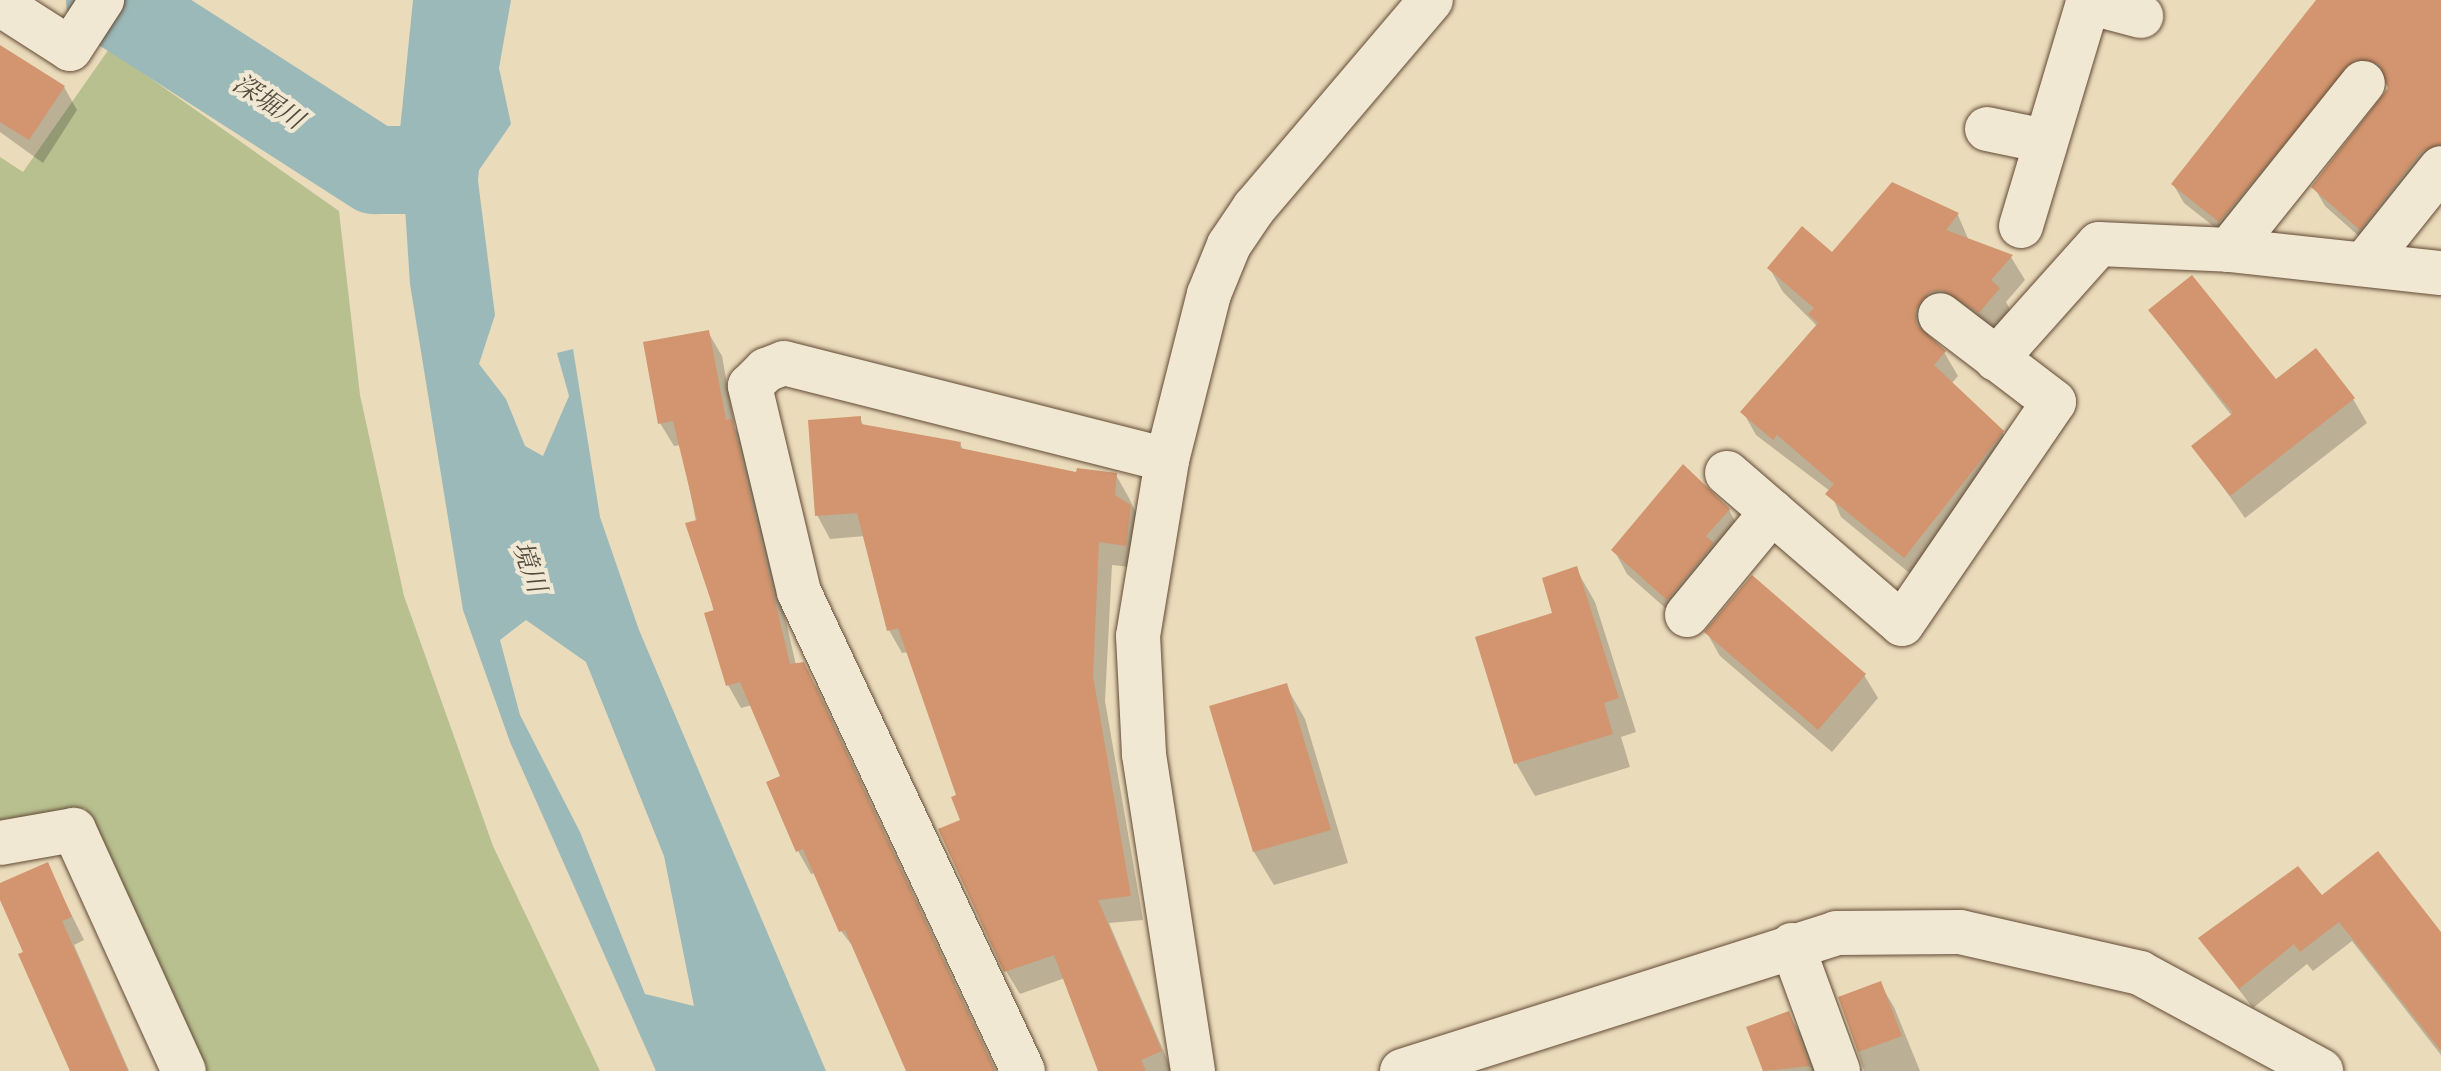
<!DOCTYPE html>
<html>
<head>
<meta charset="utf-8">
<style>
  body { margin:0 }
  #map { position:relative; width:2441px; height:1071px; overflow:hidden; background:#eadbbb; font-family:Alegreya,"Noto Serif JP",serif }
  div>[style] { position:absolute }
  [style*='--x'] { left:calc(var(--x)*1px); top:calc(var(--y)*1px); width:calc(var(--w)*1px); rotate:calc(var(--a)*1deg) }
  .green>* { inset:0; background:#b8c090 }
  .water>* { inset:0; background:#9bb9b9 }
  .shadow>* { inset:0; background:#0003 }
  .river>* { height:88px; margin:-44px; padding:0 44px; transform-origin:44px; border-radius:44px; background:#9bb9b9 }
  .building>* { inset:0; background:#d2956f }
  .roads { filter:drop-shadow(0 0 2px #624a35) drop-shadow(0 0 2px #624a35) }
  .minor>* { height:44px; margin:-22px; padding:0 22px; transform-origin:22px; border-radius:22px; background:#f1e8d3 }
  span { translate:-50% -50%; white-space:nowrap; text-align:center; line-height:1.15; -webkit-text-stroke:8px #f1e8d3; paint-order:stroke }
  .water-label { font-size:26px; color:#534a3d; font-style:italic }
</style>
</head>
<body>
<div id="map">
  <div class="green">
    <div style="clip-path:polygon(109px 49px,339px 211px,360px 395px,404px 596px,493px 846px,600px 1071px,206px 1071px,85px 808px,0 824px,0 157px,23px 172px)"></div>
  </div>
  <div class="water">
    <div style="clip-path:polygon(evenodd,413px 0,511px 0,499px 68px,511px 124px,477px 173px,495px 315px,479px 364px,506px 399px,525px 446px,543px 456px,569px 396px,557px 353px,573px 349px,600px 517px,639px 630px,826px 1071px,656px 1071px,510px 742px,463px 610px,410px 284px,400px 130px,413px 0,526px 620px,586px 662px,664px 856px,694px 1006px,645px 994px,580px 832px,520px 715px,500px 640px,526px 620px)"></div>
  </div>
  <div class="shadow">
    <div style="clip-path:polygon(2323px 0,2441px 0,2441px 168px,2371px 247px,2325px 206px,2314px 187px,2390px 88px,2380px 77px,2231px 240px,2184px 203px,2173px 184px)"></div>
    <div style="clip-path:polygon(0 48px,64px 87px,77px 110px,43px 163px,0 132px)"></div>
    <div style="clip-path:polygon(1892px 184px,1958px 215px,1969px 241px,2011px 257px,2025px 280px,2006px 302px,2012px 313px,1992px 335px,1934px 323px,1927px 337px,1944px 352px,1958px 376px,1951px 384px,2002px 432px,2016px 455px,1918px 580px,1841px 517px,1830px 491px,1756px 435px,1743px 412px,1817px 326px,1783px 292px,1770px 269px,1833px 255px)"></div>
    <div style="clip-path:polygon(2150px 311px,2276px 382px,2353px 399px,2367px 423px,2245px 518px,2194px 446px,2232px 416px)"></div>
    <div style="clip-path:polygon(708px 332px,722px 356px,735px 428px,745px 444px,796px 665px,803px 664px,817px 688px,996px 1071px,910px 1071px,858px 953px,841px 931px,816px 873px,811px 874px,798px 851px,769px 783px,783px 777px,752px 705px,741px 708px,728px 685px,681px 445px,674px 446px,660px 423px)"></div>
    <div style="clip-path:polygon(860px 418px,864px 427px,960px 444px,964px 451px,1078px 475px,1116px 475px,1129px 498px,1144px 530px,1139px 568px,1112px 565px,1105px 701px,1143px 920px,1109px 923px,1172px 1071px,1101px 1071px,1065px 978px,1020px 994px,1006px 971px,959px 797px,908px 652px,902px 653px,889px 630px,865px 536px,830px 539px,817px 515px)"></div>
    <div style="clip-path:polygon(1684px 467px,1729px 510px,1742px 534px,1681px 622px,1627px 574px,1614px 550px)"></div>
    <div style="clip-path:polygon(1576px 569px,1595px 602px,1636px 732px,1621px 737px,1630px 767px,1535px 796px,1516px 763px,1555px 615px)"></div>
    <div style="clip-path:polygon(1707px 633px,1864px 675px,1878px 698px,1832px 752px,1720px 656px)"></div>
    <div style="clip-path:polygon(1286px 686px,1305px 719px,1348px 863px,1274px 885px,1254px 852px)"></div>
    <div style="clip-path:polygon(47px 865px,84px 940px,74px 945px,129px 1071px,73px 1071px,0 896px,0 885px)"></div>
    <div style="clip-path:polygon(2321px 898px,2441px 935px,2441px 1055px,2352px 941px,2313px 971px,2307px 964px,2253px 1008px,2200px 939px)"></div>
    <div style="clip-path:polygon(1880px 984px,1894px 1007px,1920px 1071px,1864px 1071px,1840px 998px)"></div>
    <div style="clip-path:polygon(1788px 1013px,1802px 1036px,1815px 1071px,1765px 1071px,1749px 1028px)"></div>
  </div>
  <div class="river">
    <div style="--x:110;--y:0;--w:315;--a:32.7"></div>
    <div style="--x:375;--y:170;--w:60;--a:0"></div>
  </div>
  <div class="building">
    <div style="clip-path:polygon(2316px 0,2441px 0,2441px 144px,2421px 152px,2360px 230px,2311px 187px,2388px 88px,2379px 64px,2355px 60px,2219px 222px,2171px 184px)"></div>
    <div style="clip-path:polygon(0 45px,65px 86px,29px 140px,0 122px)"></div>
    <div style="clip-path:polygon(1892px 182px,1959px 213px,1946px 230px,2013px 255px,1991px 280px,2000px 288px,1979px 313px,1942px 290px,1930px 292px,1915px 311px,1917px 325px,1946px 351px,1934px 365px,2004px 431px,1904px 558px,1825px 494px,1834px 484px,1777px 435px,1773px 440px,1740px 412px,1818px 323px,1808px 314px,1814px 308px,1767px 268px,1802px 226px,1832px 252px)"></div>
    <div style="clip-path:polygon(2192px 275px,2276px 379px,2316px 348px,2355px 398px,2230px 496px,2191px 446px,2233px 413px,2148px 310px)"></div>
    <div style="clip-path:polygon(709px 330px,726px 420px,732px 419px,790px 664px,804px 662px,995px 1071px,906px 1071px,845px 930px,839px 932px,803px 849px,796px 852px,766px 782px,780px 776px,740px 682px,726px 686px,704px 613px,714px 610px,685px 523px,697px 520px,673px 421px,658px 424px,643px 342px)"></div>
    <div style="clip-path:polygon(861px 416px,861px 424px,961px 442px,960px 448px,1076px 472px,1077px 468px,1117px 473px,1115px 495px,1131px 505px,1126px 546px,1099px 542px,1093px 676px,1131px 896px,1098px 900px,1162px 1051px,1141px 1060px,1146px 1071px,1098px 1071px,1054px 955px,1004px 972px,938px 829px,960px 820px,951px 797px,956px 795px,898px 628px,887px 631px,857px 513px,815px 516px,808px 420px)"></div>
    <div style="clip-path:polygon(1683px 464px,1730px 509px,1706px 536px,1714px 543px,1667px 600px,1611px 550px)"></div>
    <div style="clip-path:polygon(1577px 566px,1619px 698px,1604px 703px,1613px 734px,1514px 764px,1475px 637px,1552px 613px,1542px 578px)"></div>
    <div style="clip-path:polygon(1752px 575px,1866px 674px,1818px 730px,1704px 632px)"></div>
    <div style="clip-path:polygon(1287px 683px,1331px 830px,1253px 852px,1209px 706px)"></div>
    <div style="clip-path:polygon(2378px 851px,2441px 932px,2441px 1051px,2339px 922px,2300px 952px,2294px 944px,2239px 989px,2198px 938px,2298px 866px,2322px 895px)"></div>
    <div style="clip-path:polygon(48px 862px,72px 917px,62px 921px,128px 1071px,70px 1071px,18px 954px,23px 952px,0 900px,0 883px)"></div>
    <div style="clip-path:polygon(1881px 981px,1902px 1036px,1858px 1052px,1838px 997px)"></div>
    <div style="clip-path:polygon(1789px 1011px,1810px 1066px,1763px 1071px,1746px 1027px)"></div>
  </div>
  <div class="roads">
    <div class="minor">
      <div style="--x:2088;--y:2;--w:55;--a:14.8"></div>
      <div style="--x:0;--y:4;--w:83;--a:32.7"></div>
      <div style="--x:70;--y:49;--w:59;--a:-56.9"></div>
      <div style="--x:1987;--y:129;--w:59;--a:11.7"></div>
      <div style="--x:2021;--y:226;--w:236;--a:-73.3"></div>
      <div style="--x:2229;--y:250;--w:214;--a:-51.3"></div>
      <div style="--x:2366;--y:262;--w:120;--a:-51.4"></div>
      <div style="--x:1996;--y:359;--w:154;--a:-48.2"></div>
      <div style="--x:2099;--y:244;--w:130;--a:2.6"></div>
      <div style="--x:2229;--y:250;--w:213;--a:6.2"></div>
      <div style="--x:1727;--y:473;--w:231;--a:40.8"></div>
      <div style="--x:1902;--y:624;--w:269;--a:-55.6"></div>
      <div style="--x:2054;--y:402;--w:143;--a:-142.7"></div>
      <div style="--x:1687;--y:615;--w:134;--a:-50.5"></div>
      <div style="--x:0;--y:843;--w:75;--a:-10"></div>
      <div style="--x:74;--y:830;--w:265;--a:65.5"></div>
      <div style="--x:1792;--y:945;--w:134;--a:69.9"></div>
      <div style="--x:1023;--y:1071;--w:529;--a:-115.06"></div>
      <div style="--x:799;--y:592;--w:212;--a:-103.4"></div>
      <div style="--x:750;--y:386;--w:23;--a:-45"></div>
      <div style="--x:766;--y:370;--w:19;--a:-21"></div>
      <div style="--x:784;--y:363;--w:395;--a:14.2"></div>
      <div style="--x:1193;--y:1071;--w:321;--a:-98.8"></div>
      <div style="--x:1144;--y:754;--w:118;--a:-92.9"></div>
      <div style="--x:1138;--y:636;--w:178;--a:-80.6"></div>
      <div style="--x:1167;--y:460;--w:171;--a:-75.8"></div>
      <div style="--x:1209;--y:294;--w:53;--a:-67.8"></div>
      <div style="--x:1229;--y:245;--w:45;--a:-56"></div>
      <div style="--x:1254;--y:208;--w:273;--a:-49.6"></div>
      <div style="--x:1402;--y:1071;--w:455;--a:-17.6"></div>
      <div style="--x:1836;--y:933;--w:124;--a:-0.5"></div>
      <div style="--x:1960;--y:932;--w:185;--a:12.8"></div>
      <div style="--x:2140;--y:973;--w:206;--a:28.4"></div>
    </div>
  </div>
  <div class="water-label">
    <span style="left:268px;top:102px;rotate:33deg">深堀川</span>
    <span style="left:529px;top:567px;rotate:71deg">境川</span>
  </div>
</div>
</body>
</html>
